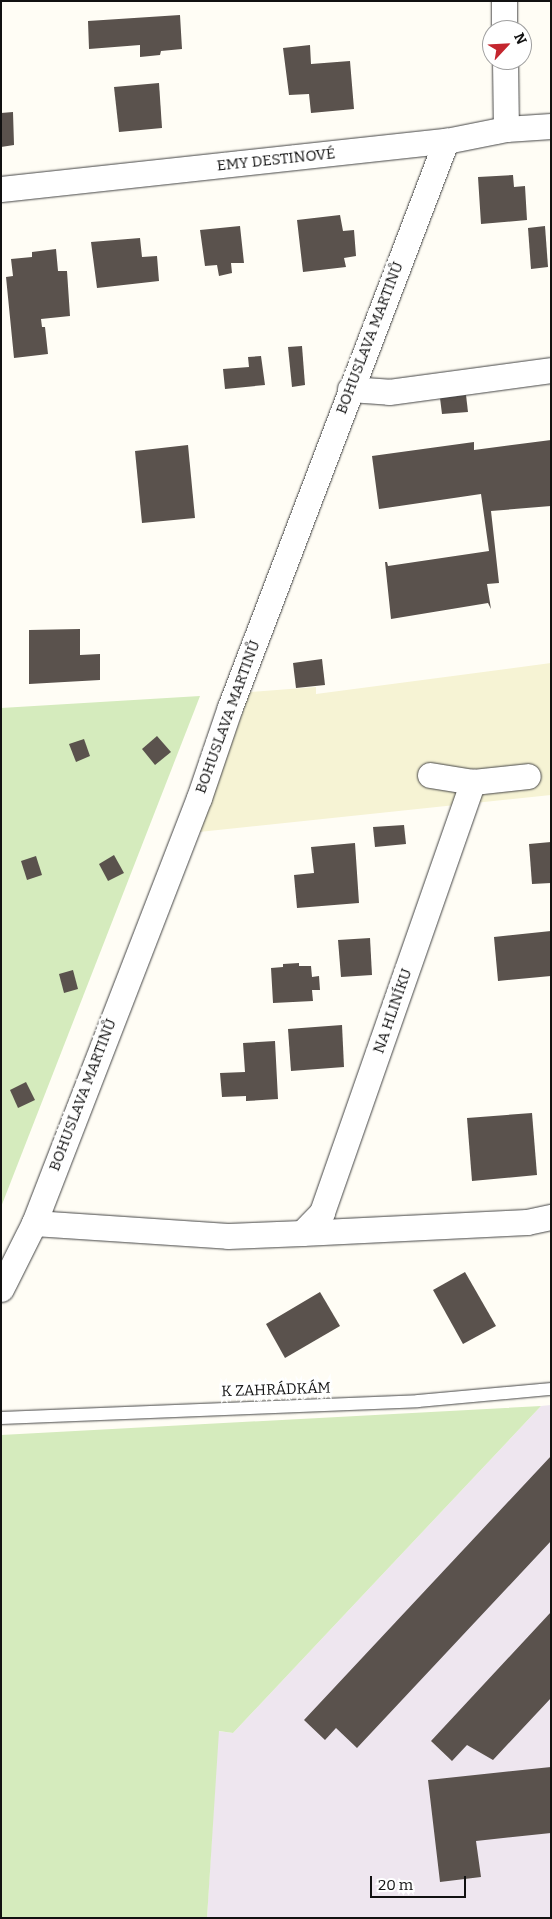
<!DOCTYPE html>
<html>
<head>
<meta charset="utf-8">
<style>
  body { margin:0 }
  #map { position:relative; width:552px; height:1919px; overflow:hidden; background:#fffdf5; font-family:Bitter,serif }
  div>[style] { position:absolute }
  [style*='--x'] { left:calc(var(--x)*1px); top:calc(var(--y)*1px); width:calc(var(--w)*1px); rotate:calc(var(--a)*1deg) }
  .industrial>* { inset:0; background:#eee6ef }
  .farmland>* { inset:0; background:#f6f3d4 }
  .green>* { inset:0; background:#d5ebbd }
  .building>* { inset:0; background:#5a524d }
  .roads { filter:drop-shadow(0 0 1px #444) drop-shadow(0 0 1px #444) }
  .lane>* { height:12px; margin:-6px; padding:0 6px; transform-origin:6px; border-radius:6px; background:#fff }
  .street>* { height:25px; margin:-12.5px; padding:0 12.5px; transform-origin:12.5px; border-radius:12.5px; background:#fff }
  span { translate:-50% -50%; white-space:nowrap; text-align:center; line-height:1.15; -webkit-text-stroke:5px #fff; paint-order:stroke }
  .street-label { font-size:15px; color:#111 }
  .frame { position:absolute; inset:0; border:2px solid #111; pointer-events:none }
  .north { position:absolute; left:482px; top:20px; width:50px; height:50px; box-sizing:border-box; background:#fff; border:1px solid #a0a0a0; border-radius:50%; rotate:65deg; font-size:14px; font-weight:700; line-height:20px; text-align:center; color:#111 }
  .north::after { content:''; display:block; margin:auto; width:18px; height:22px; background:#c4262e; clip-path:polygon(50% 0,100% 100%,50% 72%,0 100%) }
  .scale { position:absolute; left:370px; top:1876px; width:96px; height:22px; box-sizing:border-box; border:2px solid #111; border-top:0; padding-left:6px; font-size:15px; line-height:18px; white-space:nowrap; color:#111; -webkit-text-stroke:4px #fff; paint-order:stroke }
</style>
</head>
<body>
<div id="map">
  <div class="industrial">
    <div style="clip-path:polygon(551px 1405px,551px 1918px,207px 1918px,218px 1731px,233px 1733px,541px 1406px)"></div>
  </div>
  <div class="farmland">
    <div style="clip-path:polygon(551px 663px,551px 795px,199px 832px,250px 692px,316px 687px,316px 694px)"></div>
  </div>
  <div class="green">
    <div style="clip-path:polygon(200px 696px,195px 709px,1px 1207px,1px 708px)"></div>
    <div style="clip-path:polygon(541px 1406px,233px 1733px,219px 1731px,207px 1918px,1px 1918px,1px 1435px)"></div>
  </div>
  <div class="building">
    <div style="clip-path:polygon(180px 15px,182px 49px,161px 51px,160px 55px,140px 57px,140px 45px,89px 49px,88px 21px)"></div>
    <div style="clip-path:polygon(310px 45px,311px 64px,350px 61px,354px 109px,311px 113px,309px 94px,289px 95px,283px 48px)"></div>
    <div style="clip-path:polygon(159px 83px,162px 128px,119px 132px,114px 87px)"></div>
    <div style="clip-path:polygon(13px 112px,14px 145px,1px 147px,1px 113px)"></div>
    <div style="clip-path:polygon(513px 175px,514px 187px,525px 186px,527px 220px,481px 224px,478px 177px)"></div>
    <div style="clip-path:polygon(340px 215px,343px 231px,354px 230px,356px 256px,344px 258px,346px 267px,303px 272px,297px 220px)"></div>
    <div style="clip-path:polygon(240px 226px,244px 263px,231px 263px,232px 273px,219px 276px,217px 265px,205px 266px,200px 230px)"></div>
    <div style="clip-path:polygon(545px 226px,548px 267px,531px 269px,528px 228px)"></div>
    <div style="clip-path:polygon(140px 238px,142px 257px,157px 256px,159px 281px,97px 288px,91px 242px)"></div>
    <div style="clip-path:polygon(56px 249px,58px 271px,67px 271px,70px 316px,41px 319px,42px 327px,45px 327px,48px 354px,14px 358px,6px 277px,13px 276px,11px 259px,32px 257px,32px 252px)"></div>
    <div style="clip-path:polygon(302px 346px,305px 385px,292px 387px,288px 347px)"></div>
    <div style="clip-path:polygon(261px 356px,265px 385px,225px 389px,223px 369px,249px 367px,248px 357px)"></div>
    <div style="clip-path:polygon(466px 395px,468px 412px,442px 414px,440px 398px)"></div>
    <div style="clip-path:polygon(551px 440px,551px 506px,491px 511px,499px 583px,487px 584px,491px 609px,488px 603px,391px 619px,385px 562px,387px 562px,388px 566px,489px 551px,481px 494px,379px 509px,372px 456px,474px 442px,474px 450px)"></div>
    <div style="clip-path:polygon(188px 445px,195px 518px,142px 523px,135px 451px)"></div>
    <div style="clip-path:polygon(80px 629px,80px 655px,100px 654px,100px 680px,29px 684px,29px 630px)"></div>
    <div style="clip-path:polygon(322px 659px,325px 685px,296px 688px,293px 663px)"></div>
    <div style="clip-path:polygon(157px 736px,171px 752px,155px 765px,142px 749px)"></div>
    <div style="clip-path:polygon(84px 739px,90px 756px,76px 762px,69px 744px)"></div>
    <div style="clip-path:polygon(404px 825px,406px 844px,375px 847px,373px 827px)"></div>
    <div style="clip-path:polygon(551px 842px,551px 883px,532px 884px,529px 844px)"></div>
    <div style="clip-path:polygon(355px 843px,359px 903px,297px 908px,294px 875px,314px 873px,311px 847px)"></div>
    <div style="clip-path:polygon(114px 855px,124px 873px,108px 881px,99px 864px)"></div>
    <div style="clip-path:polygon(36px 856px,42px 875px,27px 880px,21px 861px)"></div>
    <div style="clip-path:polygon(551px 931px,551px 976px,498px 981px,494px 937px)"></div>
    <div style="clip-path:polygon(370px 938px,372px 975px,341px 977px,338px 940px)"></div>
    <div style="clip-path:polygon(299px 963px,299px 966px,311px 966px,312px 977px,319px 976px,320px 990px,312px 990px,313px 1001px,273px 1003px,271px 968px,283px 967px,283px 964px)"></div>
    <div style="clip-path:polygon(73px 970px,78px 989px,64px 993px,59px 974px)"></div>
    <div style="clip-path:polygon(342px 1025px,344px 1067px,291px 1071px,288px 1029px)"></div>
    <div style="clip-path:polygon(275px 1041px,278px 1099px,246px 1101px,246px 1096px,222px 1097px,220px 1073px,245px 1072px,243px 1043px)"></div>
    <div style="clip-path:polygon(26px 1082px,35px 1100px,18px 1108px,10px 1090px)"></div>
    <div style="clip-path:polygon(532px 1113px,537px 1175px,472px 1181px,467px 1118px)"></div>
    <div style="clip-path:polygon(465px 1272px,496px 1326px,463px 1344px,433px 1290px)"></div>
    <div style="clip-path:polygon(320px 1292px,340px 1326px,285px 1358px,266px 1324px)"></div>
    <div style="clip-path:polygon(551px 1456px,551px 1541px,357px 1748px,336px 1728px,325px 1740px,304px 1720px)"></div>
    <div style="clip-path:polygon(551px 1612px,551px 1698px,493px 1760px,467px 1745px,452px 1761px,431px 1741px)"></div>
    <div style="clip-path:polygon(551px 1767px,551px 1833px,476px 1841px,481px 1877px,440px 1882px,428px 1780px)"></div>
  </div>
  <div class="roads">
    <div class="lane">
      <div style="--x:1;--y:1418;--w:417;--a:-2.3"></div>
      <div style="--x:418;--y:1401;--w:134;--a:-5.2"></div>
    </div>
    <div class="street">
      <div style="--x:504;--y:1;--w:29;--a:90"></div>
      <div style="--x:505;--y:60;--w:69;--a:89.2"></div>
      <div style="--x:1;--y:189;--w:448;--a:-6.2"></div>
      <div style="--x:446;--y:141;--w:61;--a:-11.3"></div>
      <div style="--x:506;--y:129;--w:45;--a:-3.8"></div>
      <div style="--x:350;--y:389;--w:39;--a:4"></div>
      <div style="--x:389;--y:392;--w:163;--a:-7.7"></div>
      <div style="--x:430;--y:775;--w:44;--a:9.2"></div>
      <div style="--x:473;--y:782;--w:55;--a:-6.2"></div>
      <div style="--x:34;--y:1223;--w:194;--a:3.8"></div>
      <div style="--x:228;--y:1236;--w:74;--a:-2.3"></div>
      <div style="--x:302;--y:1233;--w:29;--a:-46"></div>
      <div style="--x:322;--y:1212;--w:456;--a:-70.7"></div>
      <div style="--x:302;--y:1233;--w:225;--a:-2.8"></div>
      <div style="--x:527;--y:1222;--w:25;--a:-12"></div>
      <div style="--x:1;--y:1289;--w:74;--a:-63.4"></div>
      <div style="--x:34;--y:1223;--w:456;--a:-68.8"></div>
      <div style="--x:199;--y:798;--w:96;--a:-71.2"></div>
      <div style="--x:230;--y:707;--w:606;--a:-69.11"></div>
    </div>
  </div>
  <div class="street-label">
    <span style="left:276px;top:160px;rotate:-6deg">EMY DESTINOVÉ</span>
    <span style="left:370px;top:338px;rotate:-69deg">BOHUSLAVA MARTINŮ</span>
    <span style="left:228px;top:717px;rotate:-70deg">BOHUSLAVA MARTINŮ</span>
    <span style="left:393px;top:1011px;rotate:-71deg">NA HLINÍKU</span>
    <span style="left:83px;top:1095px;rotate:-69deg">BOHUSLAVA MARTINŮ</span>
    <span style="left:276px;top:1390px;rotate:-2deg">K ZAHRÁDKÁM</span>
  </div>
  <div class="frame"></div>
  <div class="north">N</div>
  <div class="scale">20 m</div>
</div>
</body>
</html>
